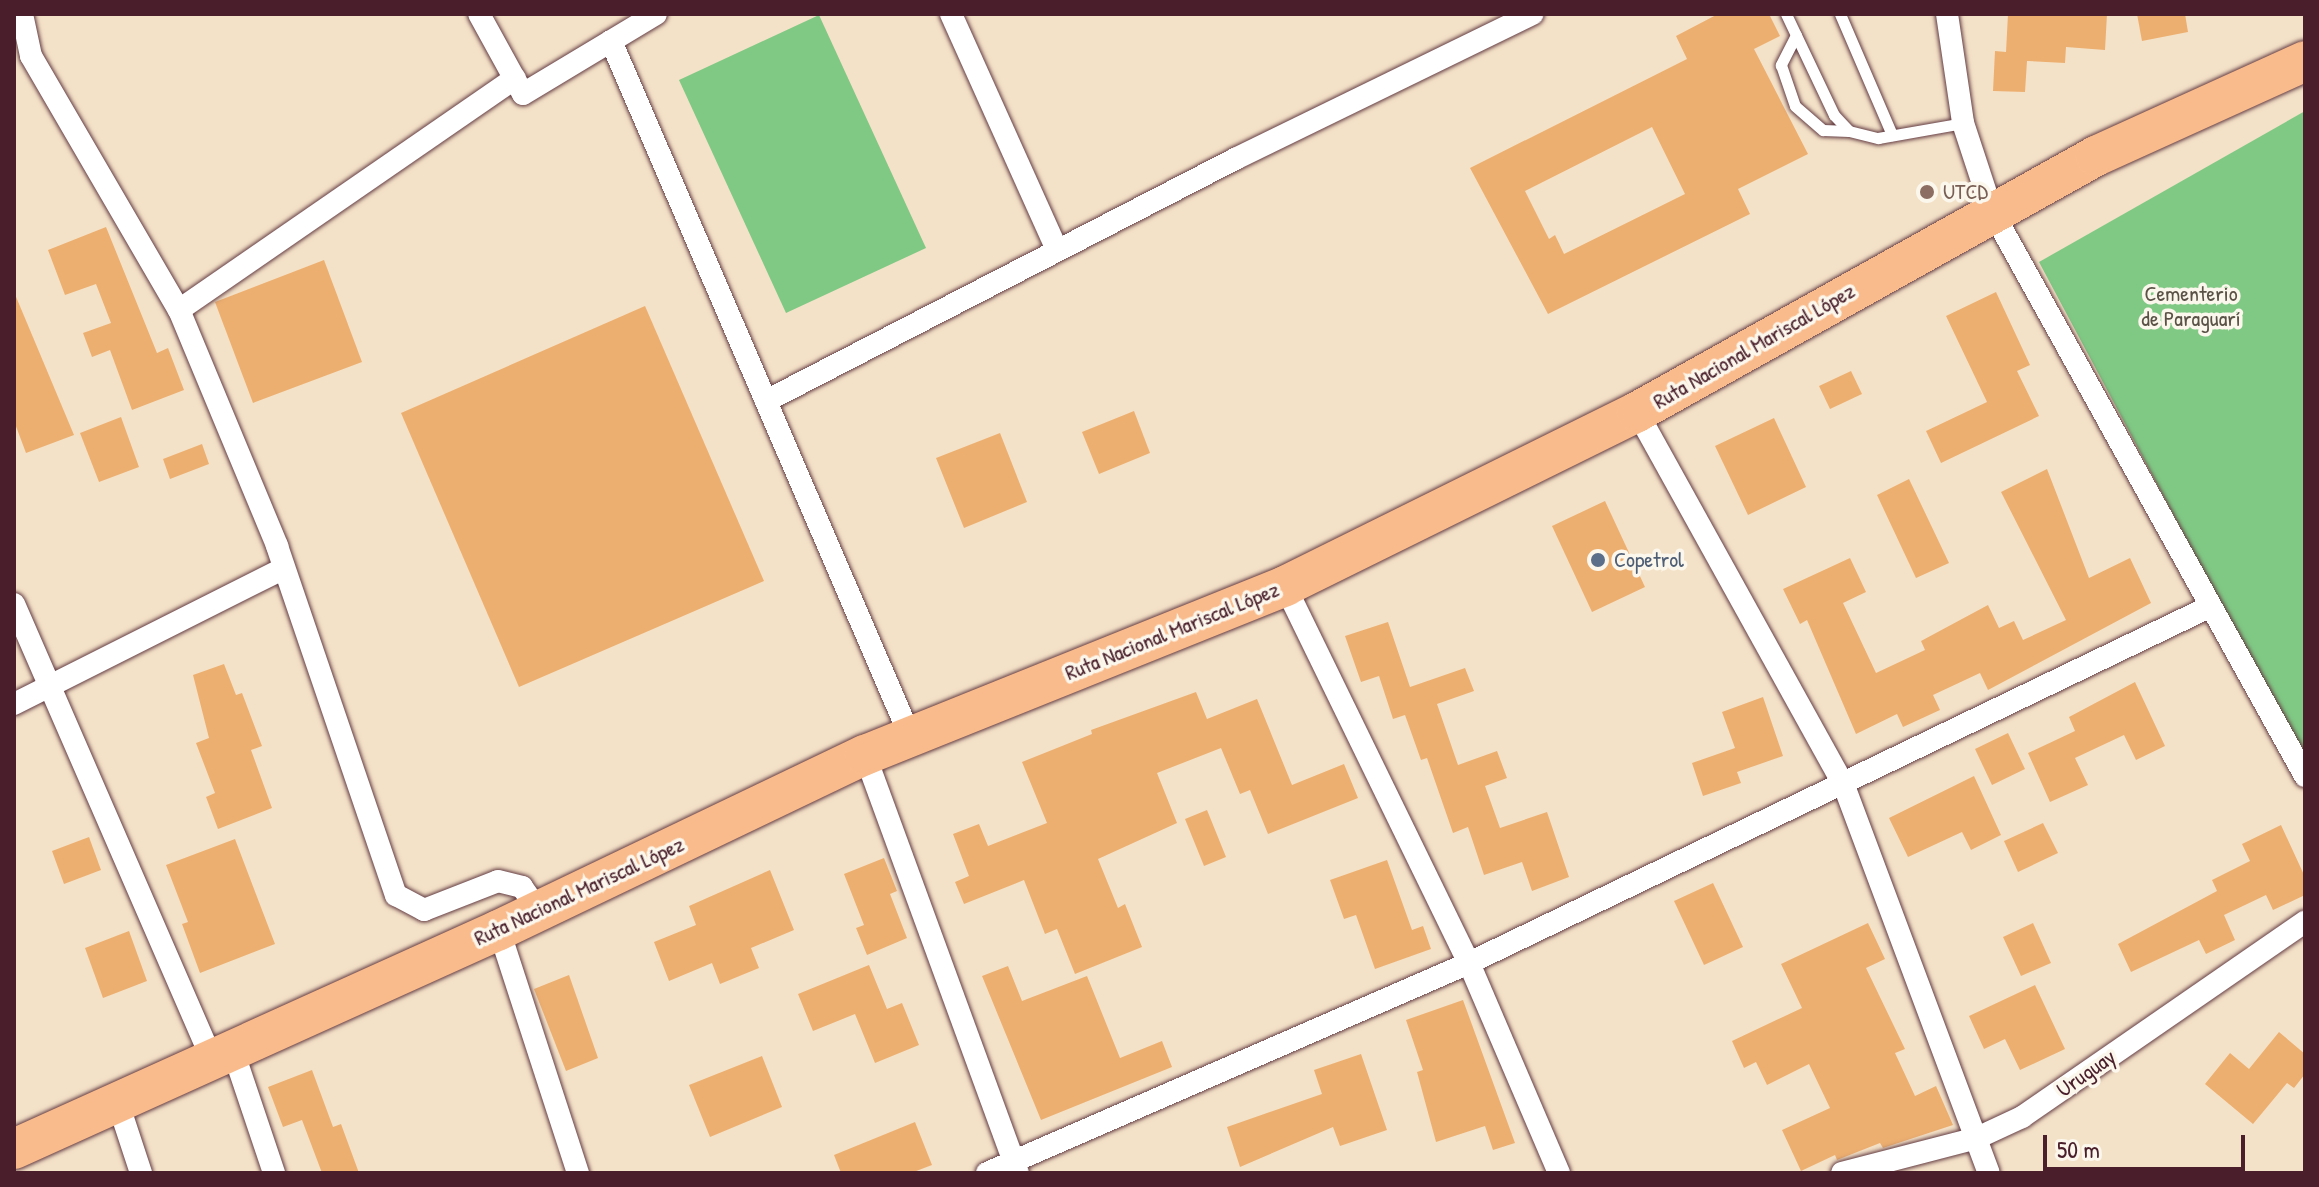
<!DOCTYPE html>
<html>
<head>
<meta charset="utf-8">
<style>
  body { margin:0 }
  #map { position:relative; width:2319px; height:1187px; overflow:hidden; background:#f4e2c8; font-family:"Patrick Hand",sans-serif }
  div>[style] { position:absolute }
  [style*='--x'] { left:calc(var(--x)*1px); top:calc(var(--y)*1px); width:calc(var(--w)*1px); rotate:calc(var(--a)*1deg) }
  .green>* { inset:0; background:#80c985 }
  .building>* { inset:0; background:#edaf70 }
  .roads { filter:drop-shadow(0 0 2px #643c43) drop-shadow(0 0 2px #643c43) }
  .lane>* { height:11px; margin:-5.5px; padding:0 5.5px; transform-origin:5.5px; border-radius:5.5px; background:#fff }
  .street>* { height:22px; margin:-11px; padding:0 11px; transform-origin:11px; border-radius:11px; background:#fff }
  .highway>* { height:40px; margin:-20px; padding:0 20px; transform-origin:20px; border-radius:20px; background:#fabb8c }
  .dots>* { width:22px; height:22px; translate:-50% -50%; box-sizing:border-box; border:4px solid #fbf7ec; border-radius:50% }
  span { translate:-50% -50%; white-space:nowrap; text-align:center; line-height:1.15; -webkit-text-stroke:7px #fbf7ec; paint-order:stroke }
  .education-label { font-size:22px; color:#785e54 }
  .left { translate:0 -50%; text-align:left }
  .park-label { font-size:22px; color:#5a5246 }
  .street-label { font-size:22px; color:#4a1f2b }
  .service-label { font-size:22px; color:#4e5e75 }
  .frame { position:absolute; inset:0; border:16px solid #4a1f2b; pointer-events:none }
  .scale { position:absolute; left:2043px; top:1135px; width:202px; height:36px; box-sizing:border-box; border:4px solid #4a1f2b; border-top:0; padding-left:10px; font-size:24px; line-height:28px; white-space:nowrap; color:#4a1f2b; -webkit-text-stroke:6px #fbf7ec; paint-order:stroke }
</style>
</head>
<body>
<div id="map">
  <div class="green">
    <div style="clip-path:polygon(819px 15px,926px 248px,786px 313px,679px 80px)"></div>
    <div style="clip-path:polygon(2305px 111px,2305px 762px,2039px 262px)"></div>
  </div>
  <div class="building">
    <div style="clip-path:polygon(evenodd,1718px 14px,1769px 14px,1780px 36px,1754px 49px,1808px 154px,1738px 189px,1750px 214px,1548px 314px,1470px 168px,1687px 59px,1676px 36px,1718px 14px,1652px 127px,1685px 194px,1564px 254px,1555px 235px,1549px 239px,1525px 191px,1652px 127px)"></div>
    <div style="clip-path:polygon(2008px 14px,2107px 14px,2105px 50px,2066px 47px,2065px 63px,2027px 61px,2025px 92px,1993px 91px,1995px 51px,2006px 52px)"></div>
    <div style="clip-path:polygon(2137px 14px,2185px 14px,2188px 32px,2142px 41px)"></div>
    <div style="clip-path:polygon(106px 227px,157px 353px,168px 348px,184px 390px,132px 410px,110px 350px,92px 357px,83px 333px,111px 323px,96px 284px,65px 295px,48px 250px)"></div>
    <div style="clip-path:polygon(324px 260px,362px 362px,253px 403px,215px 302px)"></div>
    <div style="clip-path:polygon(14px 292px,74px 435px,26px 453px,14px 421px)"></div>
    <div style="clip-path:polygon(1996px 292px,2030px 365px,2017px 371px,2039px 416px,1941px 463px,1926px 431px,1987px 402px,1946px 316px)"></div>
    <div style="clip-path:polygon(645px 306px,764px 581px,519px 687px,401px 413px)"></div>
    <div style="clip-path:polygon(1851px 371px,1862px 394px,1830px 409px,1819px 386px)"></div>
    <div style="clip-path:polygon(1134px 411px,1150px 453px,1099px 474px,1082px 432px)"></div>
    <div style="clip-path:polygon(121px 417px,139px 467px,99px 482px,80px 433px)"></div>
    <div style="clip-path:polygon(1774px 418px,1806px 487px,1748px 515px,1715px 446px)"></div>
    <div style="clip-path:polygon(1000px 433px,1027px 502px,964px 528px,936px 458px)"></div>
    <div style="clip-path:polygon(202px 444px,209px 464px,170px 479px,163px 459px)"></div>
    <div style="clip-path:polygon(2047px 469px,2089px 578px,2130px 558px,2151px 603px,1988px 690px,1980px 673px,1933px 695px,1940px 710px,1903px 727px,1897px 714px,1856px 734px,1807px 620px,1800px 624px,1783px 589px,1850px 558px,1866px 592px,1843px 603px,1876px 673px,1925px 650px,1921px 641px,1988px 605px,1999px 628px,2014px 621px,2023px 640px,2066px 620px,2001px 492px)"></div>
    <div style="clip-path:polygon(1909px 479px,1949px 563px,1916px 578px,1877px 495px)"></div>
    <div style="clip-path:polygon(1605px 501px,1645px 587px,1592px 612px,1552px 526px)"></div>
    <div style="clip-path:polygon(1388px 622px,1410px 687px,1465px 668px,1474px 691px,1437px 704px,1458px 765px,1497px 751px,1507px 778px,1485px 786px,1500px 828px,1547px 812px,1569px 877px,1532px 891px,1522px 862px,1484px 875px,1468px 827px,1453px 833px,1427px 758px,1421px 760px,1405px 715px,1393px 719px,1379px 676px,1361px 682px,1345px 636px)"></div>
    <div style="clip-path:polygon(224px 664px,236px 695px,242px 693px,262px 746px,251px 750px,272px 808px,218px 829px,206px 797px,215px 793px,196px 743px,209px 738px,193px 675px)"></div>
    <div style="clip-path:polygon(2135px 682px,2165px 746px,2136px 760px,2124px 735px,2075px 758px,2088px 785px,2050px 802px,2028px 753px,2075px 731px,2069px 717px)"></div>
    <div style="clip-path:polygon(1196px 692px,1207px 719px,1257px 699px,1292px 785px,1344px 764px,1358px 798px,1268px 834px,1250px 790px,1240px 794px,1221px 748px,1157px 773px,1177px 823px,1098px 859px,1118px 908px,1125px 904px,1142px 947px,1075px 974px,1057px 929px,1045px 934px,1024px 880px,964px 904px,955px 882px,969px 876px,953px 834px,979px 824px,988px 846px,1047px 823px,1022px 762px,1092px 734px,1091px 730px)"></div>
    <div style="clip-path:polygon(1763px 697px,1783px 756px,1737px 772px,1741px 783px,1703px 796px,1692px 763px,1735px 748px,1722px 712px)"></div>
    <div style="clip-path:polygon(2008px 733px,2025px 769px,1992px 785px,1975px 749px)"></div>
    <div style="clip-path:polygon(1974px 776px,2001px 835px,1971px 850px,1962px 832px,1908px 857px,1889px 818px)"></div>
    <div style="clip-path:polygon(1207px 810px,1226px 857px,1204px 866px,1185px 819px)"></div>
    <div style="clip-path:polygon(2043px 823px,2058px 853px,2018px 872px,2004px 841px)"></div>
    <div style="clip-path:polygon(2281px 825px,2305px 877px,2305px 895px,2273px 910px,2266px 895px,2224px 915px,2235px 940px,2206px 954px,2199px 940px,2131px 972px,2118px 944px,2217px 891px,2212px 880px,2250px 861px,2242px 844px)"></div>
    <div style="clip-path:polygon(89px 837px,101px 870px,64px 884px,52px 851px)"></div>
    <div style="clip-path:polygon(235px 839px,275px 944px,200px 973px,182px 924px,188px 922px,166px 865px)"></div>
    <div style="clip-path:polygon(884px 858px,897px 891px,890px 894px,907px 938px,867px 955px,856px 928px,864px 925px,844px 874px)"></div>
    <div style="clip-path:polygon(1387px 860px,1412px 930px,1423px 926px,1431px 949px,1375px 969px,1356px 915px,1344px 919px,1330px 880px)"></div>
    <div style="clip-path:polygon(770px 870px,794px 930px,751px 948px,759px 968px,720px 984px,712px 963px,669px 981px,654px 942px,696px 925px,689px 906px)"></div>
    <div style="clip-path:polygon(1713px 883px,1743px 947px,1704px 965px,1674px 901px)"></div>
    <div style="clip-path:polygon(1868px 923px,1885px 959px,1866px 968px,1905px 1049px,1895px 1053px,1915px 1096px,1936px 1086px,1953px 1125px,1883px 1148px,1880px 1143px,1837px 1160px,1835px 1155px,1801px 1171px,1782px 1130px,1830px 1108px,1809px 1064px,1767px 1085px,1756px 1062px,1744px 1068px,1732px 1041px,1802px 1008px,1781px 964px)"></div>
    <div style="clip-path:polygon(2033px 923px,2051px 963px,2021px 976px,2003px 937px)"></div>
    <div style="clip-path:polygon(129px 931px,147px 981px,103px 998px,85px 948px)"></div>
    <div style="clip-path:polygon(869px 965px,887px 1009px,902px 1003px,919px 1045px,875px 1063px,855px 1014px,813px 1031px,798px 994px)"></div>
    <div style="clip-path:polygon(1008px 966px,1022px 1001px,1087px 976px,1120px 1058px,1162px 1041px,1172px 1067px,1041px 1120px,982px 976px)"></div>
    <div style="clip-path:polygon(569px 975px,598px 1058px,566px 1071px,534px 989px)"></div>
    <div style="clip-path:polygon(2035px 985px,2065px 1049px,2020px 1070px,2005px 1039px,1984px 1049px,1969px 1016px)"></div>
    <div style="clip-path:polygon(1463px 1000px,1515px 1143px,1493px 1150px,1485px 1126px,1436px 1142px,1417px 1072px,1423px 1070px,1406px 1020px)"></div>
    <div style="clip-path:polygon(2279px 1032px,2305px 1054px,2305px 1074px,2294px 1088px,2287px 1083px,2253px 1124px,2205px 1084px,2230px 1053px,2249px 1069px)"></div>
    <div style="clip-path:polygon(1361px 1054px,1387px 1130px,1340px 1146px,1333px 1127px,1240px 1167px,1227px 1127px,1322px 1094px,1314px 1070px)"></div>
    <div style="clip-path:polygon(762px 1056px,782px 1107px,710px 1137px,689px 1085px)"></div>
    <div style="clip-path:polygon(312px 1070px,333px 1127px,341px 1124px,359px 1173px,322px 1173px,302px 1120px,283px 1127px,268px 1087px)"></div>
    <div style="clip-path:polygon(915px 1122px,932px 1165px,911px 1173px,841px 1173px,834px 1155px)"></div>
  </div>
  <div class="roads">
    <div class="lane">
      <div style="--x:1786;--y:14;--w:112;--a:64.6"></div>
      <div style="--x:1834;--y:115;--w:22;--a:47"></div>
      <div style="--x:1849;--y:131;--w:30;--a:14"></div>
      <div style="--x:1878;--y:138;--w:86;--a:-10"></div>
      <div style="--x:1840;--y:14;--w:132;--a:66.7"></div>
      <div style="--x:1796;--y:35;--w:34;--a:117"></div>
      <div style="--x:1781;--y:65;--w:43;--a:71.1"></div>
      <div style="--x:1795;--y:106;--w:37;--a:41"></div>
      <div style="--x:1823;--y:130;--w:26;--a:2"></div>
    </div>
    <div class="street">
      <div style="--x:22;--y:14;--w:43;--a:77.9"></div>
      <div style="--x:31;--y:56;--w:294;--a:59.8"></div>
      <div style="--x:179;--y:310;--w:256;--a:67.4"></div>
      <div style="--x:277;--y:546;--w:369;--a:71.2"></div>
      <div style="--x:396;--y:895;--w:32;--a:28"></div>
      <div style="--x:424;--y:910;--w:79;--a:-21.4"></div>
      <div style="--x:498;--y:881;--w:25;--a:14"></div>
      <div style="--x:522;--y:887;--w:29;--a:55"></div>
      <div style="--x:479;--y:14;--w:91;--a:61.2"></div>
      <div style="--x:523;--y:94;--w:155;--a:-31"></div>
      <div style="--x:951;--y:14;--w:259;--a:65.8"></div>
      <div style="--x:1947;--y:14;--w:110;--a:81.6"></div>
      <div style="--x:1963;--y:123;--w:93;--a:71.8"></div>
      <div style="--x:1992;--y:211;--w:646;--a:61.01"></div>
      <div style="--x:611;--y:41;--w:757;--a:66.72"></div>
      <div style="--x:179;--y:310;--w:408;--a:-34.6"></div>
      <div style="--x:766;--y:401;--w:528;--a:-27.29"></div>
      <div style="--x:1235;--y:159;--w:331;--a:-26"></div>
      <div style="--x:1637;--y:412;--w:424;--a:61"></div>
      <div style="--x:1843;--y:783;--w:416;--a:69.5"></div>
      <div style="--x:1285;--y:586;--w:420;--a:64"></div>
      <div style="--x:1469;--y:963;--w:228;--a:66.8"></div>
      <div style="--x:14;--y:604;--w:494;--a:66.5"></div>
      <div style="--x:14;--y:704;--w:302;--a:-26.7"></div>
      <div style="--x:865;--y:755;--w:444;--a:69.9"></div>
      <div style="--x:499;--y:930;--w:256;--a:72"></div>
      <div style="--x:232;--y:1048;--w:132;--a:71.4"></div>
      <div style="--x:118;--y:1103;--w:74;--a:71.8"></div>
      <div style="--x:987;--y:1173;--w:526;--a:-23.54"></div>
      <div style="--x:1469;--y:963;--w:823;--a:-25.69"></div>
      <div style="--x:1842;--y:1173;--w:139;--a:-14.5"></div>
      <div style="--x:1977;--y:1138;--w:50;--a:-25"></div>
      <div style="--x:2022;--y:1117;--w:344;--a:-34.6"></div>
    </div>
    <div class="highway">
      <div style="--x:14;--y:1149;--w:532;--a:-24.3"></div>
      <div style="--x:499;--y:930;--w:406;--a:-25.6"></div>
      <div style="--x:865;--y:755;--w:453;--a:-21.9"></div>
      <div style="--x:1285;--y:586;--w:393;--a:-26.3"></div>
      <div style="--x:1637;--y:412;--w:526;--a:-29.15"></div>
      <div style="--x:2096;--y:156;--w:230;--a:-24.4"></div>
    </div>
  </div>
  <div class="dots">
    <div style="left:1927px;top:192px;background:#8d6e63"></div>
    <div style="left:1598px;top:560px;background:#5c6f8a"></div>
  </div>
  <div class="education-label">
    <span class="left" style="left:1943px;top:192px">UTCD</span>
  </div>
  <div class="park-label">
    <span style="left:2191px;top:306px">Cementerio<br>de Paraguarí</span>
  </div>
  <div class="street-label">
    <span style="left:1754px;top:346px;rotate:-30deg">Ruta Nacional Mariscal López</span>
    <span style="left:1172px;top:631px;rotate:-22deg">Ruta Nacional Mariscal López</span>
    <span style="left:579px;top:891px;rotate:-25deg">Ruta Nacional Mariscal López</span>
    <span style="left:2086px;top:1073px;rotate:-35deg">Uruguay</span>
  </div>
  <div class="service-label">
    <span class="left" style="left:1614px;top:560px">Copetrol</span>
  </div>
  <div class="frame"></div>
  <div class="scale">50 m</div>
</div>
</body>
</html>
